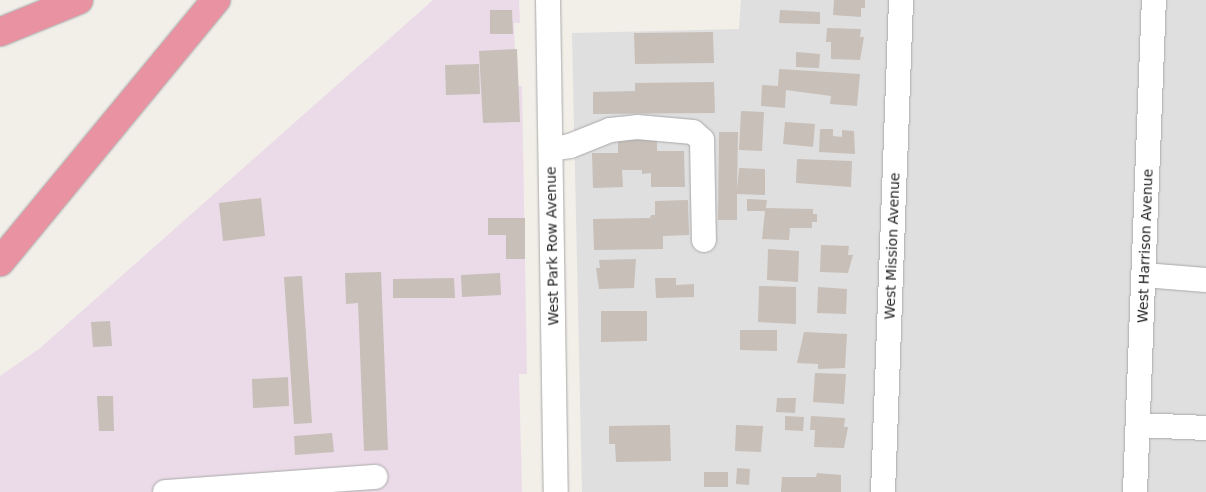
<!DOCTYPE html>
<html>
<head>
<meta charset="utf-8">
<style>
  body { margin:0 }
  #map { position:relative; width:1206px; height:492px; overflow:hidden; background:#f2efe9; font-family:"DejaVu Sans",sans-serif }
  div>[style] { position:absolute }
  [style*='--x'] { left:calc(var(--x)*1px); top:calc(var(--y)*1px); width:calc(var(--w)*1px); rotate:calc(var(--a)*1deg) }
  .residential>* { inset:0; background:#e0dfdf }
  .industrial>* { inset:0; background:#ebdbe8 }
  .building>* { inset:0; background:#c7bfb8 }
  .roads { filter:drop-shadow(0 0 1px #a9a9a9) drop-shadow(0 0 1px #a9a9a9) }
  .minor>* { height:24px; margin:-12px; padding:0 12px; transform-origin:12px; border-radius:12px; background:#fff }
  .highway>* { height:28px; margin:-14px; padding:0 14px; transform-origin:14px; border-radius:14px; background:#e892a2 }
  span { translate:-50% -50%; white-space:nowrap; text-align:center; line-height:1.15; -webkit-text-stroke:5px #fff; paint-order:stroke }
  .street-label { font-size:14px; color:#222 }
</style>
</head>
<body>
<div id="map">
  <div class="residential">
    <div style="clip-path:polygon(741px 0,1206px 0,1206px 492px,582px 492px,572px 33px,739px 29px)"></div>
  </div>
  <div class="industrial">
    <div style="clip-path:polygon(433px 0,519px 0,520px 23px,514px 23px,516px 86px,522px 86px,527px 374px,519px 374px,522px 492px,0 492px,0 376px,39px 349px)"></div>
  </div>
  <div class="building">
    <div style="clip-path:polygon(834px 0,865px 0,865px 8px,861px 8px,861px 17px,833px 15px)"></div>
    <div style="clip-path:polygon(490px 10px,512px 10px,513px 34px,490px 34px)"></div>
    <div style="clip-path:polygon(780px 10px,820px 12px,820px 24px,779px 23px)"></div>
    <div style="clip-path:polygon(827px 28px,861px 29px,860px 37px,864px 37px,860px 60px,831px 59px,831px 42px,826px 42px)"></div>
    <div style="clip-path:polygon(713px 32px,714px 63px,635px 64px,634px 33px)"></div>
    <div style="clip-path:polygon(517px 49px,520px 122px,483px 123px,479px 51px)"></div>
    <div style="clip-path:polygon(796px 52px,820px 54px,819px 68px,796px 67px)"></div>
    <div style="clip-path:polygon(479px 64px,480px 94px,446px 95px,445px 65px)"></div>
    <div style="clip-path:polygon(779px 69px,860px 74px,857px 106px,830px 104px,831px 96px,786px 90px,785px 108px,761px 106px,762px 85px,778px 86px)"></div>
    <div style="clip-path:polygon(714px 82px,715px 113px,593px 114px,593px 92px,635px 91px,635px 83px)"></div>
    <div style="clip-path:polygon(741px 111px,764px 112px,762px 151px,739px 150px)"></div>
    <div style="clip-path:polygon(785px 122px,815px 124px,813px 147px,783px 144px)"></div>
    <div style="clip-path:polygon(820px 129px,833px 129px,833px 136px,842px 137px,842px 130px,854px 131px,855px 154px,819px 152px)"></div>
    <div style="clip-path:polygon(719px 132px,738px 132px,737px 190px,739px 168px,765px 169px,765px 195px,737px 194px,737px 220px,718px 220px)"></div>
    <div style="clip-path:polygon(657px 139px,657px 151px,684px 151px,685px 187px,651px 187px,651px 173px,642px 174px,642px 170px,622px 170px,623px 187px,593px 188px,592px 153px,618px 153px,618px 140px)"></div>
    <div style="clip-path:polygon(797px 159px,852px 161px,851px 187px,796px 183px)"></div>
    <div style="clip-path:polygon(261px 198px,265px 236px,223px 241px,219px 203px)"></div>
    <div style="clip-path:polygon(747px 199px,767px 200px,766px 208px,813px 209px,813px 214px,817px 214px,817px 222px,812px 222px,812px 228px,790px 228px,789px 240px,762px 239px,765px 211px,747px 211px)"></div>
    <div style="clip-path:polygon(688px 200px,689px 235px,663px 236px,663px 249px,594px 250px,593px 219px,650px 218px,651px 215px,655px 215px,655px 201px)"></div>
    <div style="clip-path:polygon(488px 218px,525px 218px,525px 259px,506px 259px,506px 235px,488px 235px)"></div>
    <div style="clip-path:polygon(821px 245px,849px 246px,848px 255px,853px 255px,848px 273px,820px 272px)"></div>
    <div style="clip-path:polygon(768px 249px,799px 251px,798px 282px,767px 280px)"></div>
    <div style="clip-path:polygon(636px 259px,634px 288px,599px 289px,596px 268px,600px 268px,599px 260px)"></div>
    <div style="clip-path:polygon(381px 272px,388px 450px,364px 451px,358px 303px,346px 304px,345px 273px)"></div>
    <div style="clip-path:polygon(500px 273px,501px 295px,462px 297px,461px 275px)"></div>
    <div style="clip-path:polygon(302px 276px,312px 423px,294px 424px,284px 277px)"></div>
    <div style="clip-path:polygon(454px 278px,455px 298px,393px 298px,393px 279px)"></div>
    <div style="clip-path:polygon(655px 278px,676px 278px,676px 285px,694px 284px,694px 297px,656px 298px)"></div>
    <div style="clip-path:polygon(759px 286px,796px 287px,796px 324px,758px 322px)"></div>
    <div style="clip-path:polygon(818px 287px,847px 289px,846px 314px,817px 313px)"></div>
    <div style="clip-path:polygon(601px 311px,647px 311px,647px 341px,601px 342px)"></div>
    <div style="clip-path:polygon(110px 321px,112px 346px,93px 347px,91px 322px)"></div>
    <div style="clip-path:polygon(740px 330px,777px 330px,777px 351px,740px 350px)"></div>
    <div style="clip-path:polygon(804px 332px,847px 334px,845px 368px,818px 369px,818px 364px,797px 363px)"></div>
    <div style="clip-path:polygon(815px 373px,846px 374px,844px 404px,813px 402px)"></div>
    <div style="clip-path:polygon(288px 377px,289px 406px,253px 408px,252px 379px)"></div>
    <div style="clip-path:polygon(97px 396px,113px 396px,114px 431px,99px 431px)"></div>
    <div style="clip-path:polygon(777px 398px,796px 398px,795px 413px,776px 412px)"></div>
    <div style="clip-path:polygon(785px 416px,804px 417px,803px 431px,785px 430px)"></div>
    <div style="clip-path:polygon(811px 416px,845px 418px,844px 427px,848px 427px,844px 448px,814px 447px,815px 430px,810px 430px)"></div>
    <div style="clip-path:polygon(670px 425px,671px 461px,616px 462px,615px 444px,609px 444px,609px 426px)"></div>
    <div style="clip-path:polygon(736px 425px,763px 426px,761px 452px,735px 451px)"></div>
    <div style="clip-path:polygon(332px 433px,334px 452px,295px 455px,294px 436px)"></div>
    <div style="clip-path:polygon(737px 468px,750px 469px,749px 485px,736px 484px)"></div>
    <div style="clip-path:polygon(704px 472px,728px 472px,728px 487px,704px 487px)"></div>
    <div style="clip-path:polygon(817px 473px,841px 475px,841px 492px,781px 492px,782px 477px,816px 477px)"></div>
  </div>
  <div class="roads">
    <div class="minor">
      <div style="--x:548;--y:0;--w:492;--a:89.1"></div>
      <div style="--x:551;--y:149;--w:19;--a:-9"></div>
      <div style="--x:570;--y:146;--w:43;--a:-21.8"></div>
      <div style="--x:610;--y:130;--w:27;--a:-6"></div>
      <div style="--x:637;--y:127;--w:56;--a:5.1"></div>
      <div style="--x:693;--y:132;--w:12;--a:42"></div>
      <div style="--x:702;--y:140;--w:100;--a:88.9"></div>
      <div style="--x:1144;--y:275;--w:62;--a:4.6"></div>
      <div style="--x:1138;--y:425;--w:68;--a:2.5"></div>
      <div style="--x:165;--y:492;--w:211;--a:-4.1"></div>
      <div style="--x:883;--y:492;--w:492;--a:-87.9"></div>
      <div style="--x:1135;--y:492;--w:492;--a:-87.8"></div>
    </div>
    <div class="highway">
      <div style="--x:0;--y:32;--w:85;--a:-22.1"></div>
      <div style="--x:0;--y:262;--w:340;--a:-50.5"></div>
    </div>
  </div>
  <div class="street-label">
    <span style="left:552px;top:246px;rotate:-91deg">West Park Row Avenue</span>
    <span style="left:892px;top:246px;rotate:-88deg">West Mission Avenue</span>
    <span style="left:1145px;top:246px;rotate:-88deg">West Harrison Avenue</span>
  </div>
</div>
</body>
</html>
